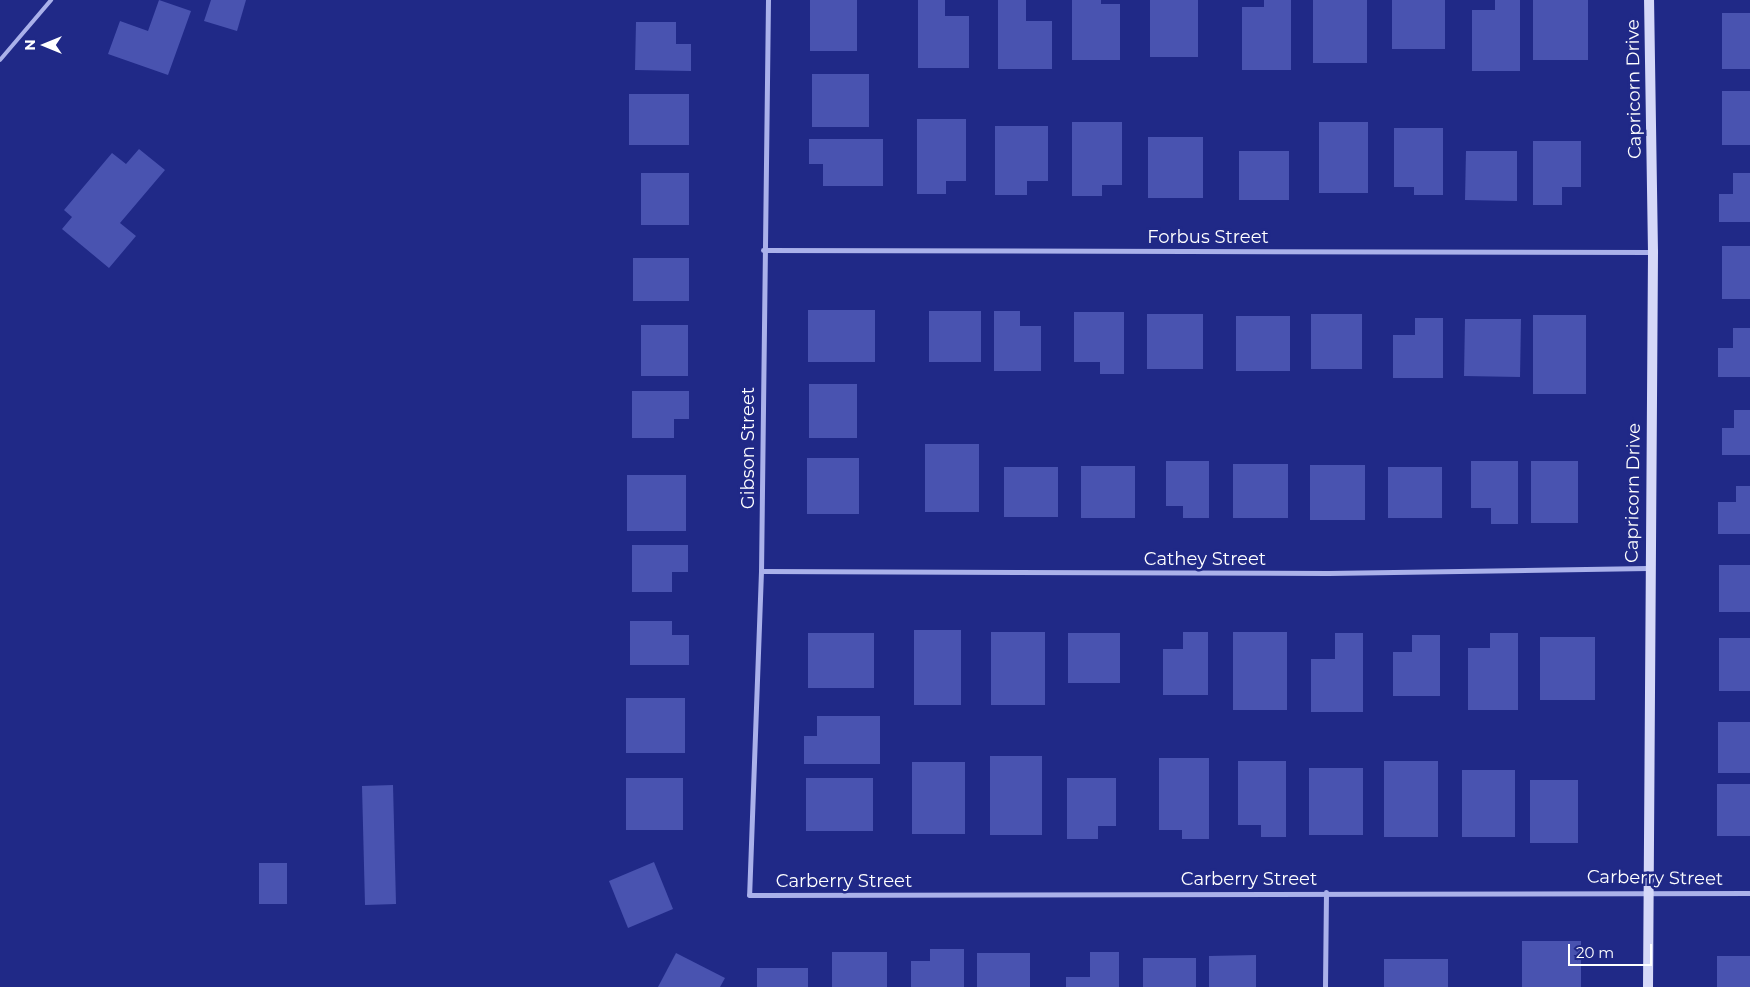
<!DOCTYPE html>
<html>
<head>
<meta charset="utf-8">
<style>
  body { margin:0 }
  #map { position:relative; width:1750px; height:987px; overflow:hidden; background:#202987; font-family:Montserrat,sans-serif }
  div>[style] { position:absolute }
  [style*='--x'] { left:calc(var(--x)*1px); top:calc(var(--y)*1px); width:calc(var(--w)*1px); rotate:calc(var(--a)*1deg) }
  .building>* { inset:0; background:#4953b0 }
  .lane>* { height:4px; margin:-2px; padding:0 2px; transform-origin:2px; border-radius:2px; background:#aab1ea }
  .street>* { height:5px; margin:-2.5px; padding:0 2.5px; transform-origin:2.5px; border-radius:2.5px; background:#aab1ea }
  .secondary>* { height:10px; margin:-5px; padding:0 5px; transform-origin:5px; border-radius:5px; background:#d5d8f8 }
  span { translate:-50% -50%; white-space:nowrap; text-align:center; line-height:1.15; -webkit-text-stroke:5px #202987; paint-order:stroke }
  .street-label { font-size:18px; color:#fff }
  .north { position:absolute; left:20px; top:20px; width:50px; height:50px; -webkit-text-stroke:4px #202987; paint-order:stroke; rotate:270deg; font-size:14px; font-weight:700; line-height:20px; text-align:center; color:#fff }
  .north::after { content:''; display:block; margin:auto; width:18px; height:22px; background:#fff; clip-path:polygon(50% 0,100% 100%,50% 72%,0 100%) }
  .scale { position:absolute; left:1568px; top:944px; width:84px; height:22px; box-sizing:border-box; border:2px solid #fff; border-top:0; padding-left:6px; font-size:15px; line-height:18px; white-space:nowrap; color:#fff; -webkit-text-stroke:4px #202987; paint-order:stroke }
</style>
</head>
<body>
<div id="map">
  <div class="building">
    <div style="clip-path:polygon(159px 0,191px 11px,168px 75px,108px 54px,120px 21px,148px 31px)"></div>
    <div style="clip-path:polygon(211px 0,246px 0,237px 31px,204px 21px)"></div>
    <div style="clip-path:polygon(810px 0,857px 0,857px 51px,810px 51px)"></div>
    <div style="clip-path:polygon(918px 0,945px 0,945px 16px,969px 16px,969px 68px,918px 68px)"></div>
    <div style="clip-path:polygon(998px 0,1026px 0,1026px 21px,1052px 21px,1052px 69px,998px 69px)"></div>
    <div style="clip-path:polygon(1072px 0,1101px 0,1101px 4px,1120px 4px,1120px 60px,1072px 60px)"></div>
    <div style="clip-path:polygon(1150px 0,1198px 0,1198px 57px,1150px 57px)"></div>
    <div style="clip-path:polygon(1264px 0,1291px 0,1291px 70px,1242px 70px,1242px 7px,1264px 7px)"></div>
    <div style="clip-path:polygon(1313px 0,1367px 0,1367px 63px,1313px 63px)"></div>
    <div style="clip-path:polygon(1392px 0,1445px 0,1445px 49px,1392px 49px)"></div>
    <div style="clip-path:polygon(1495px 0,1520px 0,1520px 71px,1472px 71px,1472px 10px,1495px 10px)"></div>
    <div style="clip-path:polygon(1533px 0,1588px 0,1588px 60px,1533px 60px)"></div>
    <div style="clip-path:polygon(1722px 13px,1750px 13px,1750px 69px,1722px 69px)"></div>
    <div style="clip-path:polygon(636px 22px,676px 22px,676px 44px,691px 44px,691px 71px,635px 70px)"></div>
    <div style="clip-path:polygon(812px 74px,869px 74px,869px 127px,812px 127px)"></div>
    <div style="clip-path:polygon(1722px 91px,1750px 91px,1750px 145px,1722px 145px)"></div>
    <div style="clip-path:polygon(629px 94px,689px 94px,689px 145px,629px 145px)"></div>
    <div style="clip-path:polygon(917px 119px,966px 119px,966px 181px,946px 181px,946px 194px,917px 194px)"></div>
    <div style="clip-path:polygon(1072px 122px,1122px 122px,1122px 185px,1102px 185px,1102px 196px,1072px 196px)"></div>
    <div style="clip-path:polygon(1319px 122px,1368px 122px,1368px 193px,1319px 193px)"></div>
    <div style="clip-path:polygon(995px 126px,1048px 126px,1048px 181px,1027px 181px,1027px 195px,995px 195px)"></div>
    <div style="clip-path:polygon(1394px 128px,1443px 128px,1443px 195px,1414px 195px,1414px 187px,1394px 187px)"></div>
    <div style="clip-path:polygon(1148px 137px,1203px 137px,1203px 198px,1148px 198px)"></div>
    <div style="clip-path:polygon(809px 139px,883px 139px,883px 186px,823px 186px,823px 164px,809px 164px)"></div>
    <div style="clip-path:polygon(1533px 141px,1581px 141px,1581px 187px,1562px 187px,1562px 205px,1533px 205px)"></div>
    <div style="clip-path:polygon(139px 149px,165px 170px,120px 223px,136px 236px,109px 268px,62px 229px,72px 217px,64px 210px,112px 153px,126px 164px)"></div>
    <div style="clip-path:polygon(1239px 151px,1289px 151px,1289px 200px,1239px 200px)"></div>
    <div style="clip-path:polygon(1466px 151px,1517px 151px,1517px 201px,1465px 200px)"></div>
    <div style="clip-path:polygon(641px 173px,689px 173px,689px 225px,641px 225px)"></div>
    <div style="clip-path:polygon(1733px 173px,1750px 173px,1750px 222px,1719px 222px,1719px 194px,1733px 194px)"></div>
    <div style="clip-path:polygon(1722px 246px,1750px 246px,1750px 299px,1722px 299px)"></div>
    <div style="clip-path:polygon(633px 258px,689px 258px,689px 301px,633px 301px)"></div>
    <div style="clip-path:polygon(808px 310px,875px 310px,875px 362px,808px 362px)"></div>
    <div style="clip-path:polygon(929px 311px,981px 311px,981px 362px,929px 362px)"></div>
    <div style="clip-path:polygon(994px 311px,1020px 311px,1020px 326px,1041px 326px,1041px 371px,994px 371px)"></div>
    <div style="clip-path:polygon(1074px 312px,1124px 312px,1124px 374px,1100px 374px,1100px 362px,1074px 362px)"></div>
    <div style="clip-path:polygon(1147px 314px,1203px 314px,1203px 369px,1147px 369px)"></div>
    <div style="clip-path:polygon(1311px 314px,1362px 314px,1362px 369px,1311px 369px)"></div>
    <div style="clip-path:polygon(1533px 315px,1586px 315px,1586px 394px,1533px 394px)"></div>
    <div style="clip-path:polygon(1236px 316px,1290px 316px,1290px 371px,1236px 371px)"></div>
    <div style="clip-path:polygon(1415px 318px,1443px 318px,1443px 378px,1393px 378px,1393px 335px,1415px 335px)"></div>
    <div style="clip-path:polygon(1465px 319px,1521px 319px,1520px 377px,1464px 376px)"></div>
    <div style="clip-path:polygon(641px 325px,688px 325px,688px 376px,641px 376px)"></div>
    <div style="clip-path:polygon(1733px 328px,1750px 328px,1750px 377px,1718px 377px,1718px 348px,1733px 348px)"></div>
    <div style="clip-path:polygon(809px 384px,857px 384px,857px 438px,809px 438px)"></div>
    <div style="clip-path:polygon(632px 391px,689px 391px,689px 419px,674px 419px,674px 438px,632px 438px)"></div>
    <div style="clip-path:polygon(1734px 410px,1750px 410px,1750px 455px,1722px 455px,1722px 428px,1734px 428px)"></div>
    <div style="clip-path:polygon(925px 444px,979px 444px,979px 512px,925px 512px)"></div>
    <div style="clip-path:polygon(807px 458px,859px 458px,859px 514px,807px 514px)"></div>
    <div style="clip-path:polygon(1166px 461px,1209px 461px,1209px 518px,1183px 518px,1183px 506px,1166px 506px)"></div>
    <div style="clip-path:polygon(1471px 461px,1518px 461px,1518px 524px,1491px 524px,1491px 508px,1471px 508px)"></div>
    <div style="clip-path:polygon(1531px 461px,1578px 461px,1578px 523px,1531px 523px)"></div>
    <div style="clip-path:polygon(1233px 464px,1288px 464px,1288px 518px,1233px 518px)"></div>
    <div style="clip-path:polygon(1310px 465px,1365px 465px,1365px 520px,1310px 520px)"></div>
    <div style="clip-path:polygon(1081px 466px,1135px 466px,1135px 518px,1081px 518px)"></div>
    <div style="clip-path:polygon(1004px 467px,1058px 467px,1058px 517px,1004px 517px)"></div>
    <div style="clip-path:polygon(1388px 467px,1442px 467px,1442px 518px,1388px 518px)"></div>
    <div style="clip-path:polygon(627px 475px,686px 475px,686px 531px,627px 531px)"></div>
    <div style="clip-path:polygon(1736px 486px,1750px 486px,1750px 534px,1718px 534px,1718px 502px,1736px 502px)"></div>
    <div style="clip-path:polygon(632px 545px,688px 545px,688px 572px,672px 572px,672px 592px,632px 592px)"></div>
    <div style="clip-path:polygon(1719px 565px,1750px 565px,1750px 612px,1719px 612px)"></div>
    <div style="clip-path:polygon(630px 621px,672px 621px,672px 635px,689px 635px,689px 665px,630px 665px)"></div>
    <div style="clip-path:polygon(914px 630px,961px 630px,961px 705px,914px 705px)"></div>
    <div style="clip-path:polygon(991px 632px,1045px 632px,1045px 705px,991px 705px)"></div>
    <div style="clip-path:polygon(1183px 632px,1208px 632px,1208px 695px,1163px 695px,1163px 649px,1183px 649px)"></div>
    <div style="clip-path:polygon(1233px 632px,1287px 632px,1287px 710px,1233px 710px)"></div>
    <div style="clip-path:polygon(808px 633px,874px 633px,874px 688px,808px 688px)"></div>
    <div style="clip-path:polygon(1068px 633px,1120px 633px,1120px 683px,1068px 683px)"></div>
    <div style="clip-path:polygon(1335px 633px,1363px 633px,1363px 712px,1311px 712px,1311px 659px,1335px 659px)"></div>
    <div style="clip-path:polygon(1490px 633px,1518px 633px,1518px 710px,1468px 710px,1468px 648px,1490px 648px)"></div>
    <div style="clip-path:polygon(1412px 635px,1440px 635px,1440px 696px,1393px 696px,1393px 652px,1412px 652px)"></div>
    <div style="clip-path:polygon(1540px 637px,1595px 637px,1595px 700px,1540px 700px)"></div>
    <div style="clip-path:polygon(1719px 638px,1750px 638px,1750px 691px,1719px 691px)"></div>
    <div style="clip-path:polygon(626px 698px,685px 698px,685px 753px,626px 753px)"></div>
    <div style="clip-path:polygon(817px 716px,880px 716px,880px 764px,804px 764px,804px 736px,817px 736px)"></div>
    <div style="clip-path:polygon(1718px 722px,1750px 722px,1750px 773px,1718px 773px)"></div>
    <div style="clip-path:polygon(990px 756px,1042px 756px,1042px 835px,990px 835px)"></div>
    <div style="clip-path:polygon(1159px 758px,1209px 758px,1209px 839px,1182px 839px,1182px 830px,1159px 830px)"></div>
    <div style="clip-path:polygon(1238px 761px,1286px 761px,1286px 837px,1261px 837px,1261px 825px,1238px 825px)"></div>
    <div style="clip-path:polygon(1384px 761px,1438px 761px,1438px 837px,1384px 837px)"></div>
    <div style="clip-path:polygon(912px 762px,965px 762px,965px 834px,912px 834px)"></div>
    <div style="clip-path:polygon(1309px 768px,1363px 768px,1363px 835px,1309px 835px)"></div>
    <div style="clip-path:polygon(1462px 770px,1515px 770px,1515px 837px,1462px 837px)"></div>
    <div style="clip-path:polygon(626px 778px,683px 778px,683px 830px,626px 830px)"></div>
    <div style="clip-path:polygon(806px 778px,873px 778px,873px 831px,806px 831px)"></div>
    <div style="clip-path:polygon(1067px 778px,1116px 778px,1116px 826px,1098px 826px,1098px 839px,1067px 839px)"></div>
    <div style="clip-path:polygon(1530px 780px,1578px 780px,1578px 843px,1530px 843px)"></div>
    <div style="clip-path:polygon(1717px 784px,1750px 784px,1750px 836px,1717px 836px)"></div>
    <div style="clip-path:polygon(393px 785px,396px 904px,365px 905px,362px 786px)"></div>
    <div style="clip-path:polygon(654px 862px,673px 909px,628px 928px,609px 881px)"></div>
    <div style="clip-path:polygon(259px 863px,287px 863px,287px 904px,259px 904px)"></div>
    <div style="clip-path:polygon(1522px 941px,1581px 941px,1581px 987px,1522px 987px)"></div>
    <div style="clip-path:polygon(930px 949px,964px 949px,964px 987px,911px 987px,911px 961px,930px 961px)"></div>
    <div style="clip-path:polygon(832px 952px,887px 952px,887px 987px,832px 987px)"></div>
    <div style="clip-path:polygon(1090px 952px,1119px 952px,1119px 987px,1066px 987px,1066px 977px,1090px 977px)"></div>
    <div style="clip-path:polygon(676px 953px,725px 978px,720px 987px,658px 987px)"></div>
    <div style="clip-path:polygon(977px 953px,1030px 953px,1030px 987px,977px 987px)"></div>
    <div style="clip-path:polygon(1256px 955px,1256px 987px,1209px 987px,1209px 956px)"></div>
    <div style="clip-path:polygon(1717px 956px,1750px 956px,1750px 987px,1717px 987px)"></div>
    <div style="clip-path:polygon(1143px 958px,1196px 958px,1196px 987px,1143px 987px)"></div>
    <div style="clip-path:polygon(1384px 959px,1448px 959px,1448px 987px,1384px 987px)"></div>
    <div style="clip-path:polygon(757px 968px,808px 968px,808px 987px,757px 987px)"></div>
  </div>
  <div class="lane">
    <div style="--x:0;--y:60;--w:79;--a:-49.6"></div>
  </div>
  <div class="street">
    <div style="--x:768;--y:0;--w:571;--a:90.7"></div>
    <div style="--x:761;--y:571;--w:324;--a:92.1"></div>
    <div style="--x:749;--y:895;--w:1001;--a:-0.11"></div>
    <div style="--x:763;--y:250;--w:890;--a:0.13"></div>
    <div style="--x:761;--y:571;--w:567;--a:0.2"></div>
    <div style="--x:1328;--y:573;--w:320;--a:-0.9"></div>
    <div style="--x:1325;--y:987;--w:95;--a:-89.4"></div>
  </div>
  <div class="secondary">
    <div style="--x:1648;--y:987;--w:735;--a:-89.61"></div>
    <div style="--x:1653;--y:252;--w:252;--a:-90.9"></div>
  </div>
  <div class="street-label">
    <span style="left:1634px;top:89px;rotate:-91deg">Capricorn Drive</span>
    <span style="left:1208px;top:237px">Forbus Street</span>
    <span style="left:748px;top:448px;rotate:-90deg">Gibson Street</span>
    <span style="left:1633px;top:493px;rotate:-89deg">Capricorn Drive</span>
    <span style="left:1205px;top:559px">Cathey Street</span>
    <span style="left:1655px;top:878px;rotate:1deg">Carberry Street</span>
    <span style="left:1249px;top:879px">Carberry Street</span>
    <span style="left:844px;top:881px">Carberry Street</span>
  </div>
  <div class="north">N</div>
  <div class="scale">20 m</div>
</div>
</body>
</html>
